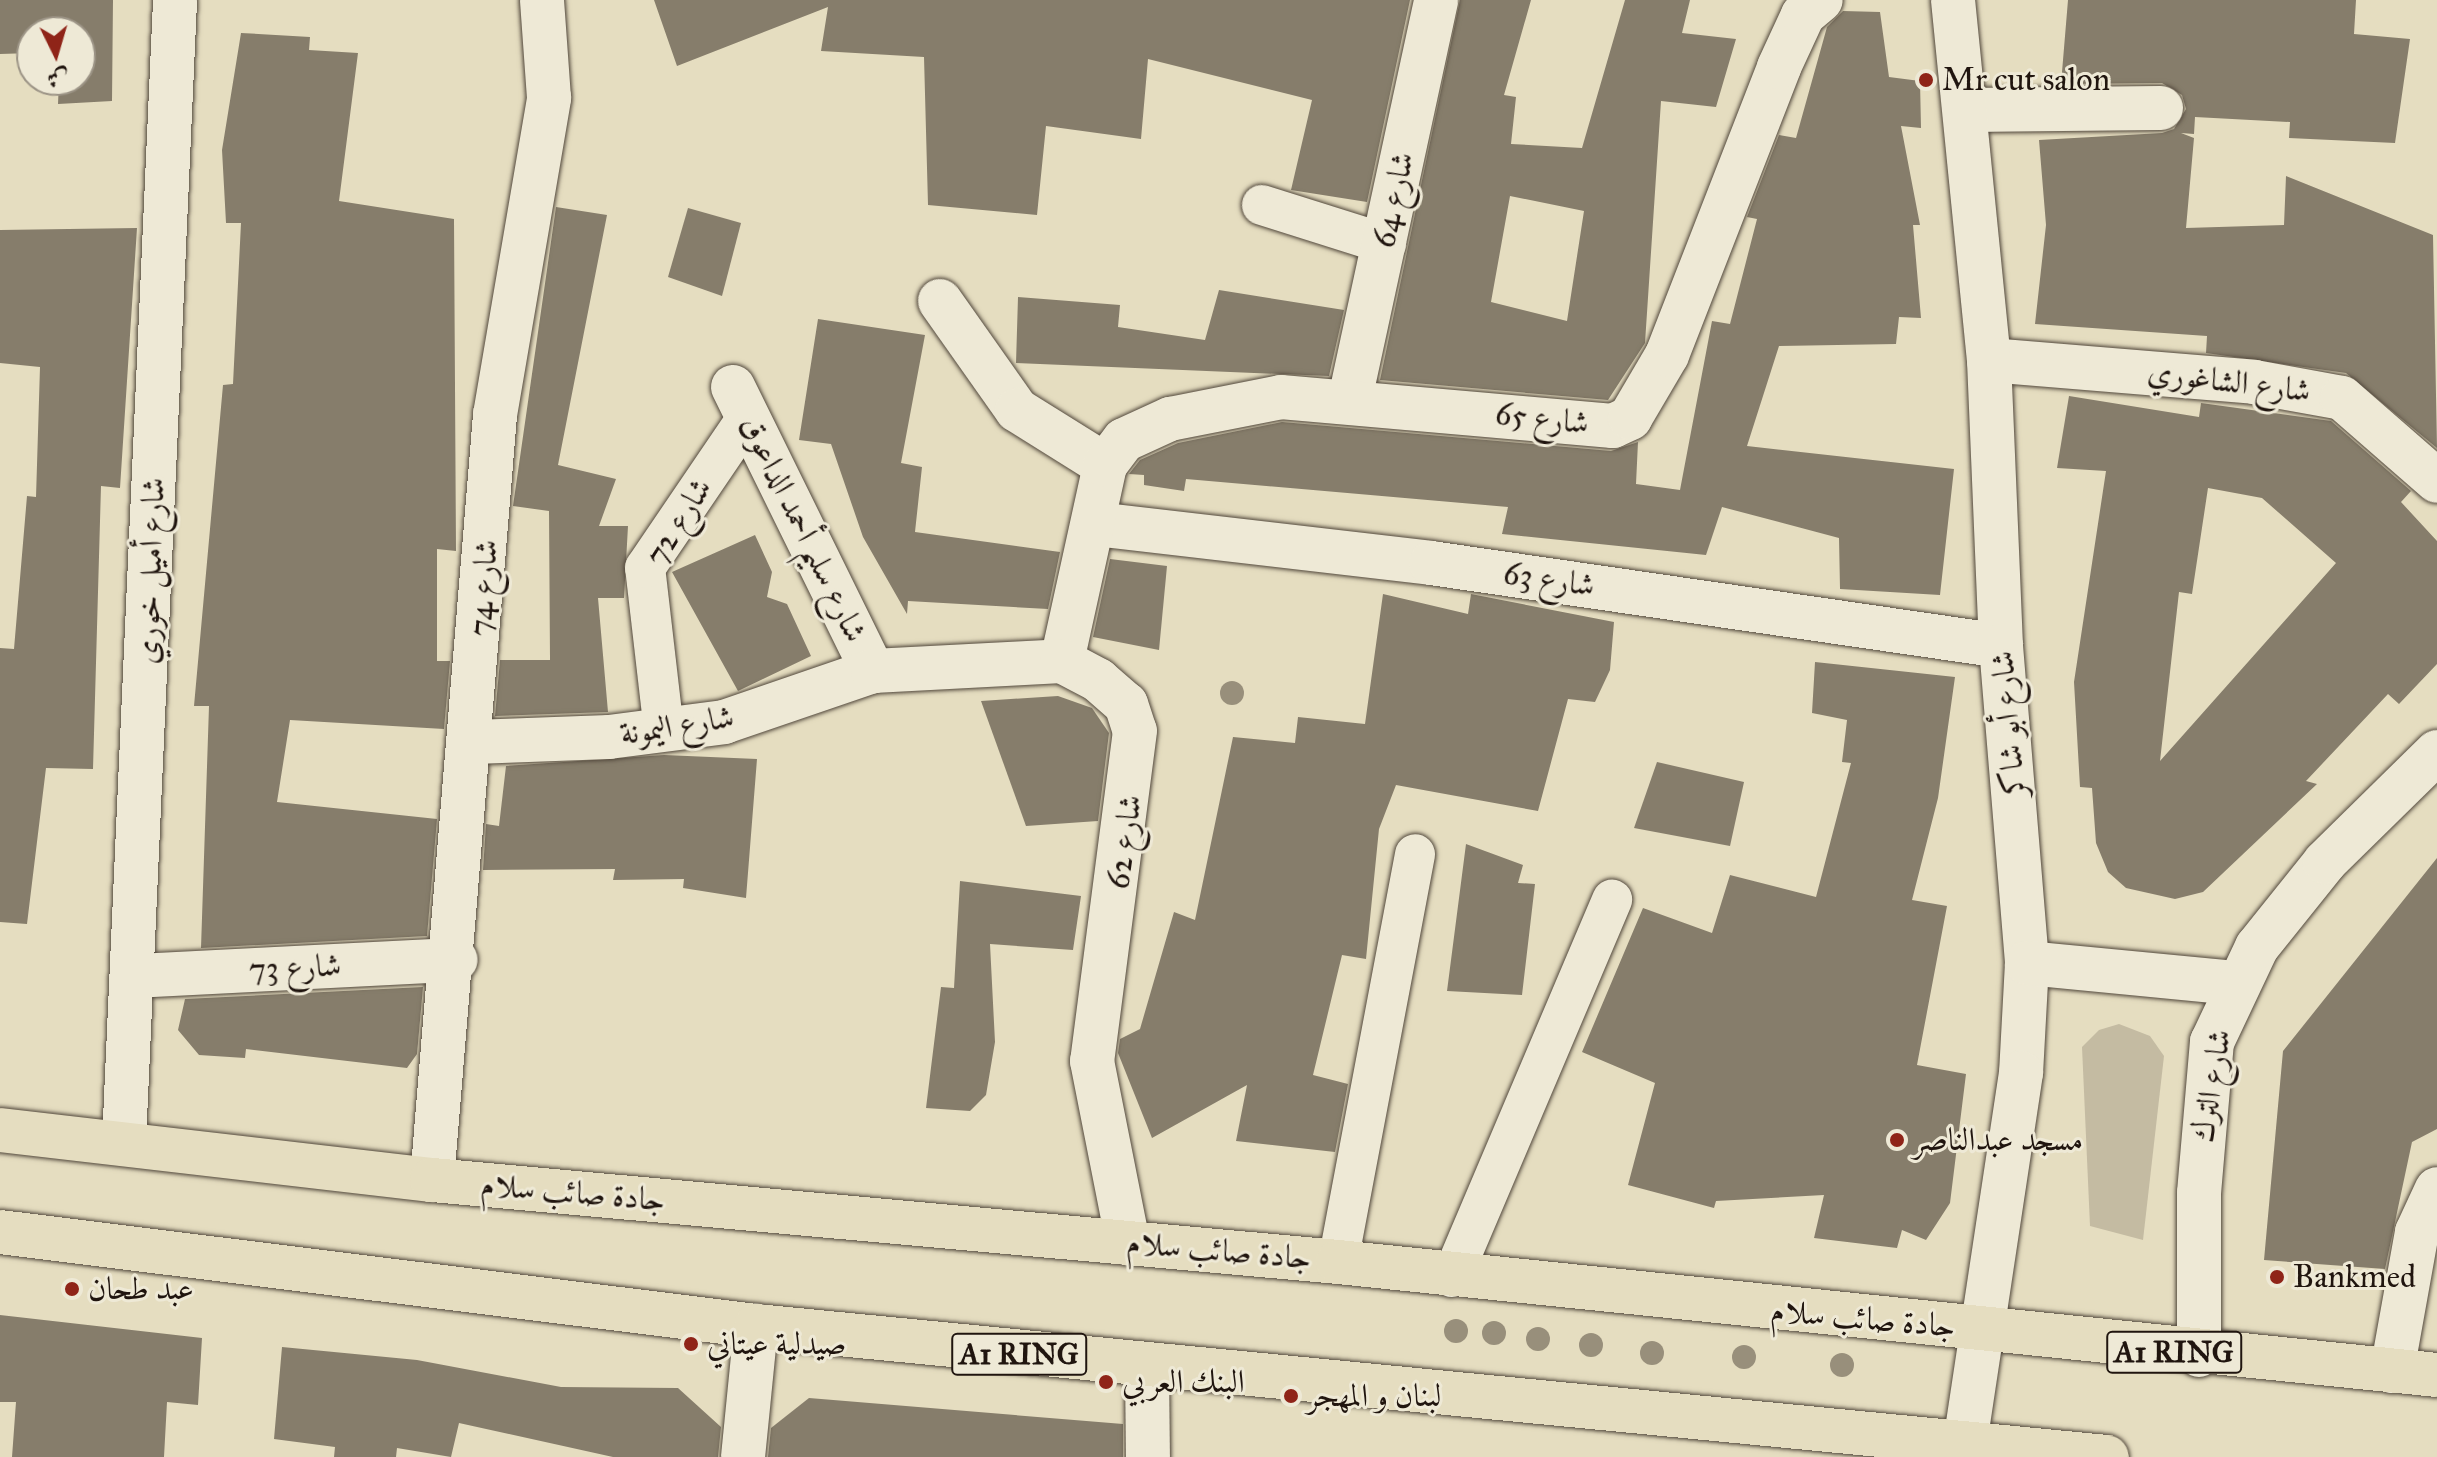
<!DOCTYPE html>
<html>
<head>
<meta charset="utf-8">
<style>
  body { margin:0 }
  #map { position:relative; width:2437px; height:1457px; overflow:hidden; background:#e5ddc0; font-family:"IM FELL Great Primer",Amiri,serif }
  div>[style] { position:absolute }
  [style*='--x'] { left:calc(var(--x)*1px); top:calc(var(--y)*1px); width:calc(var(--w)*1px); rotate:calc(var(--a)*1deg) }
  .green>* { inset:0; background:#c4bba2 }
  .building>* { inset:0; background:#867d6b }
  .roads { filter:drop-shadow(0 0 2px #51473b) drop-shadow(0 0 2px #51473b) }
  .pedestrian>* { height:40px; margin:-20px; padding:0 20px; transform-origin:20px; border-radius:20px; background:#eee9d6 }
  .minor>* { height:44px; margin:-22px; padding:0 22px; transform-origin:22px; border-radius:22px; background:#eee9d6 }
  .tertiary>* { height:44px; margin:-22px; padding:0 22px; transform-origin:22px; border-radius:22px; background:#eee9d6 }
  .trunk>* { height:44px; margin:-22px; padding:0 22px; transform-origin:22px; border-radius:22px; background:#e5ddc0 }
  .trees>* { width:24px; height:24px; margin:-12px; border-radius:50%; background:#988f7b }
  .dots>* { width:22px; height:22px; translate:-50% -50%; box-sizing:border-box; border:4px solid #eee9d6; border-radius:50% }
  span { translate:-50% -50%; white-space:nowrap; text-align:center; line-height:1.15; -webkit-text-stroke:6px #eee9d6; paint-order:stroke }
  .shield-label span { padding:2px 6px; background:#eee9d6; border:2px solid; border-radius:6px; -webkit-text-stroke-width:0 }
  .shield-label { font-size:30px; color:#20150f; font-weight:700 }
  .poi-label { font-size:32px; color:#20150f }
  .left { translate:0 -50%; text-align:left }
  .street-label { font-size:32px; color:#20150f }
  .north { position:absolute; left:16px; top:16px; width:80px; height:80px; box-sizing:border-box; background:#eee9d6; border:2px solid #9c9486; border-radius:50%; rotate:175deg; font-size:22px; font-weight:700; line-height:32px; text-align:center; color:#20150f }
  .north::after { content:''; display:block; margin:auto; width:28px; height:36px; background:#8f2418; clip-path:polygon(50% 0,100% 100%,50% 72%,0 100%) }
</style>
</head>
<body>
<div id="map">
  <div class="green">
    <div style="clip-path:polygon(2119px 1024px,2150px 1036px,2164px 1056px,2143px 1240px,2090px 1226px,2082px 1047px,2099px 1030px)"></div>
  </div>
  <div class="building">
    <div style="clip-path:polygon(0 0,113px 0,112px 101px,58px 104px,59px 80px,80px 80px,80px 32px,32px 32px,32px 53px,0 54px)"></div>
    <div style="clip-path:polygon(654px 0,1410px 0,1367px 202px,1291px 190px,1312px 100px,1148px 59px,1141px 139px,1046px 126px,1037px 215px,928px 205px,924px 57px,821px 51px,828px 7px,677px 66px)"></div>
    <div style="clip-path:polygon(evenodd,1460px 0,1531px 0,1504px 95px,1516px 97px,1511px 144px,1582px 148px,1625px 0,1690px 0,1682px 33px,1736px 39px,1716px 107px,1661px 101px,1645px 343px,1608px 400px,1380px 380px,1460px 0,1510px 196px,1584px 211px,1567px 321px,1491px 302px,1510px 196px)"></div>
    <div style="clip-path:polygon(2068px 0,2356px 0,2354px 34px,2410px 39px,2395px 143px,2289px 138px,2290px 122px,2195px 117px,2194px 134px,2181px 133px,2194px 138px,2186px 228px,2284px 225px,2286px 176px,2433px 235px,2437px 448px,2346px 373px,2206px 353px,2207px 336px,2035px 324px,2046px 225px,2039px 140px,2162px 133px,2174px 129px,2186px 109px,2182px 95px,2162px 83px,2061px 84px)"></div>
    <div style="clip-path:polygon(1843px 11px,1880px 12px,1889px 77px,1920px 81px,1921px 128px,1901px 126px,1920px 225px,1913px 225px,1921px 318px,1899px 317px,1896px 344px,1779px 346px,1747px 446px,1954px 469px,1940px 595px,1840px 589px,1839px 538px,1722px 507px,1706px 555px,1502px 534px,1508px 507px,1186px 479px,1184px 491px,1144px 485px,1144px 475px,1129px 474px,1140px 460px,1178px 443px,1282px 422px,1611px 451px,1638px 442px,1636px 484px,1680px 490px,1712px 321px,1730px 324px,1757px 219px,1747px 217px,1779px 135px,1796px 138px,1827px 27px)"></div>
    <div style="clip-path:polygon(241px 33px,310px 37px,309px 50px,358px 53px,339px 201px,454px 219px,456px 551px,437px 549px,437px 661px,450px 661px,444px 729px,290px 720px,277px 802px,437px 819px,427px 936px,201px 948px,209px 706px,194px 706px,223px 385px,233px 384px,241px 223px,226px 223px,222px 150px)"></div>
    <div style="clip-path:polygon(556px 207px,607px 215px,558px 465px,616px 479px,599px 526px,628px 526px,624px 598px,598px 598px,608px 712px,495px 716px,500px 660px,550px 660px,549px 511px,513px 506px)"></div>
    <div style="clip-path:polygon(688px 208px,741px 223px,722px 296px,668px 277px)"></div>
    <div style="clip-path:polygon(137px 228px,120px 488px,101px 486px,93px 769px,46px 768px,27px 924px,0 922px,0 648px,14px 649px,27px 496px,36px 497px,40px 367px,0 363px,0 230px)"></div>
    <div style="clip-path:polygon(1219px 290px,1344px 310px,1329px 376px,1016px 363px,1018px 297px,1120px 305px,1118px 327px,1205px 340px)"></div>
    <div style="clip-path:polygon(818px 319px,925px 335px,901px 463px,922px 467px,915px 532px,1060px 552px,1048px 609px,908px 601px,907px 614px,863px 537px,831px 444px,799px 440px)"></div>
    <div style="clip-path:polygon(evenodd,2069px 396px,2199px 417px,2201px 403px,2331px 421px,2411px 491px,2401px 502px,2437px 541px,2437px 664px,2399px 704px,2388px 694px,2306px 781px,2317px 784px,2203px 892px,2175px 899px,2126px 888px,2108px 872px,2096px 843px,2092px 788px,2080px 787px,2074px 682px,2106px 471px,2057px 468px,2069px 396px,2208px 488px,2262px 498px,2336px 563px,2160px 761px,2179px 592px,2192px 594px,2208px 488px)"></div>
    <div style="clip-path:polygon(755px 535px,772px 572px,767px 597px,787px 604px,811px 656px,738px 691px,672px 572px)"></div>
    <div style="clip-path:polygon(1110px 559px,1167px 566px,1159px 650px,1093px 637px)"></div>
    <div style="clip-path:polygon(1383px 594px,1468px 614px,1471px 594px,1614px 622px,1610px 670px,1595px 702px,1568px 699px,1538px 811px,1396px 785px,1379px 829px,1366px 959px,1342px 955px,1313px 1075px,1348px 1084px,1335px 1152px,1236px 1141px,1247px 1085px,1152px 1138px,1118px 1053px,1120px 1039px,1140px 1029px,1174px 912px,1195px 920px,1233px 737px,1295px 743px,1298px 717px,1365px 724px)"></div>
    <div style="clip-path:polygon(1815px 662px,1955px 677px,1938px 798px,1912px 900px,1947px 906px,1917px 1065px,1966px 1074px,1950px 1203px,1926px 1240px,1902px 1230px,1897px 1248px,1814px 1238px,1824px 1195px,1716px 1201px,1714px 1208px,1628px 1185px,1655px 1083px,1582px 1052px,1643px 908px,1712px 933px,1730px 875px,1816px 897px,1851px 763px,1842px 762px,1847px 720px,1812px 713px)"></div>
    <div style="clip-path:polygon(1058px 696px,1092px 708px,1109px 733px,1098px 821px,1026px 826px,981px 701px)"></div>
    <div style="clip-path:polygon(664px 755px,757px 759px,746px 898px,683px 888px,684px 879px,613px 880px,615px 869px,483px 870px,486px 824px,499px 826px,506px 766px)"></div>
    <div style="clip-path:polygon(1657px 762px,1744px 782px,1730px 846px,1634px 828px)"></div>
    <div style="clip-path:polygon(1466px 844px,1523px 865px,1518px 883px,1535px 884px,1522px 995px,1447px 991px)"></div>
    <div style="clip-path:polygon(2437px 858px,2437px 1129px,2412px 1142px,2385px 1269px,2264px 1260px,2283px 1051px)"></div>
    <div style="clip-path:polygon(960px 881px,1081px 896px,1073px 950px,990px 944px,995px 1042px,986px 1095px,970px 1111px,926px 1108px,941px 987px,954px 988px)"></div>
    <div style="clip-path:polygon(423px 987px,417px 1054px,407px 1068px,246px 1049px,245px 1058px,199px 1055px,178px 1030px,185px 999px)"></div>
    <div style="clip-path:polygon(0 1315px,202px 1338px,198px 1405px,167px 1402px,164px 1457px,12px 1457px,16px 1402px,0 1402px)"></div>
    <div style="clip-path:polygon(282px 1347px,417px 1360px,561px 1387px,678px 1388px,721px 1427px,718px 1457px,613px 1457px,459px 1423px,451px 1457px,397px 1448px,396px 1457px,334px 1457px,335px 1447px,274px 1439px)"></div>
    <div style="clip-path:polygon(809px 1398px,1123px 1424px,1123px 1457px,768px 1457px,771px 1428px)"></div>
  </div>
  <div class="roads">
    <div class="pedestrian">
      <div style="--x:1262;--y:205;--w:130;--a:17.5"></div>
      <div style="--x:664;--y:731;--w:164;--a:-96.6"></div>
      <div style="--x:645;--y:568;--w:181;--a:-55.8"></div>
      <div style="--x:1338;--y:1262;--w:415;--a:-79.3"></div>
      <div style="--x:1452;--y:1277;--w:410;--a:-67"></div>
    </div>
    <div class="minor">
      <div style="--x:1966;--y:110;--w:195;--a:-0.6"></div>
      <div style="--x:940;--y:301;--w:133;--a:54.8"></div>
      <div style="--x:1017;--y:410;--w:104;--a:32"></div>
      <div style="--x:1989;--y:360;--w:266;--a:4.7"></div>
      <div style="--x:2254;--y:382;--w:89;--a:10.3"></div>
      <div style="--x:2342;--y:398;--w:126;--a:41.1"></div>
      <div style="--x:733;--y:387;--w:317;--a:63.8"></div>
      <div style="--x:1350;--y:399;--w:408;--a:-77.8"></div>
      <div style="--x:1095;--y:524;--w:338;--a:6.6"></div>
      <div style="--x:1431;--y:563;--w:576;--a:8.28"></div>
      <div style="--x:1062;--y:661;--w:201;--a:-77.6"></div>
      <div style="--x:1105;--y:465;--w:31;--a:-53"></div>
      <div style="--x:1124;--y:440;--w:51;--a:-24.5"></div>
      <div style="--x:1170;--y:419;--w:113;--a:-11.2"></div>
      <div style="--x:1281;--y:397;--w:333;--a:5"></div>
      <div style="--x:1613;--y:426;--w:19;--a:-25"></div>
      <div style="--x:1630;--y:418;--w:73;--a:-59.6"></div>
      <div style="--x:1667;--y:355;--w:309;--a:-68.7"></div>
      <div style="--x:1779;--y:67;--w:57;--a:-65.2"></div>
      <div style="--x:1803;--y:15;--w:23;--a:-40"></div>
      <div style="--x:474;--y:742;--w:135;--a:-2.1"></div>
      <div style="--x:609;--y:737;--w:116;--a:-7.4"></div>
      <div style="--x:724;--y:722;--w:157;--a:-18.9"></div>
      <div style="--x:873;--y:671;--w:189;--a:-3"></div>
      <div style="--x:1062;--y:661;--w:41;--a:27.8"></div>
      <div style="--x:1098;--y:680;--w:37;--a:41"></div>
      <div style="--x:1126;--y:704;--w:28;--a:72"></div>
      <div style="--x:1135;--y:731;--w:333;--a:97.4"></div>
      <div style="--x:1092;--y:1061;--w:186;--a:78.8"></div>
      <div style="--x:135;--y:976;--w:321;--a:-2.9"></div>
      <div style="--x:124;--y:1142;--w:1143;--a:-87.44"></div>
      <div style="--x:432;--y:1180;--w:768;--a:-85.29"></div>
      <div style="--x:495;--y:415;--w:322;--a:-80.3"></div>
      <div style="--x:549;--y:98;--w:98;--a:-94.1"></div>
      <div style="--x:1147;--y:1367;--w:90;--a:89.4"></div>
      <div style="--x:2392;--y:1371;--w:141;--a:-79.8"></div>
      <div style="--x:2417;--y:1232;--w:47;--a:-65.1"></div>
      <div style="--x:743;--y:1457;--w:132;--a:-84.3"></div>
    </div>
    <div class="tertiary">
      <div style="--x:1953;--y:0;--w:362;--a:84.3"></div>
      <div style="--x:1989;--y:360;--w:286;--a:87.6"></div>
      <div style="--x:2001;--y:646;--w:318;--a:85.3"></div>
      <div style="--x:2027;--y:963;--w:110;--a:93.1"></div>
      <div style="--x:2021;--y:1073;--w:376;--a:98.6"></div>
      <div style="--x:2027;--y:963;--w:210;--a:5.5"></div>
      <div style="--x:2199;--y:1355;--w:162;--a:-90"></div>
      <div style="--x:2199;--y:1193;--w:152;--a:-85.1"></div>
      <div style="--x:2212;--y:1042;--w:105;--a:-64.7"></div>
      <div style="--x:2257;--y:947;--w:109;--a:-51.3"></div>
      <div style="--x:2325;--y:862;--w:157;--a:-44.5"></div>
    </div>
    <div class="trunk">
      <div style="--x:0;--y:1130;--w:435;--a:6.6"></div>
      <div style="--x:432;--y:1180;--w:910;--a:5.17"></div>
      <div style="--x:1338;--y:1262;--w:1105;--a:5.87"></div>
      <div style="--x:0;--y:1232;--w:762;--a:7.09"></div>
      <div style="--x:756;--y:1326;--w:1357;--a:5.54"></div>
    </div>
  </div>
  <div class="trees">
    <div style="left:1232px;top:693px"></div>
    <div style="left:1456px;top:1331px"></div>
    <div style="left:1494px;top:1333px"></div>
    <div style="left:1538px;top:1339px"></div>
    <div style="left:1591px;top:1345px"></div>
    <div style="left:1652px;top:1353px"></div>
    <div style="left:1744px;top:1357px"></div>
    <div style="left:1842px;top:1365px"></div>
  </div>
  <div class="dots">
    <div style="left:1926px;top:80px;background:#8f2418"></div>
    <div style="left:1897px;top:1140px;background:#8f2418"></div>
    <div style="left:2277px;top:1277px;background:#8f2418"></div>
    <div style="left:72px;top:1289px;background:#8f2418"></div>
    <div style="left:691px;top:1344px;background:#8f2418"></div>
    <div style="left:1106px;top:1382px;background:#8f2418"></div>
    <div style="left:1291px;top:1396px;background:#8f2418"></div>
  </div>
  <div class="shield-label">
    <span style="left:2174px;top:1352px">A1 RING</span>
    <span style="left:1019px;top:1354px">A1 RING</span>
  </div>
  <div class="poi-label">
    <span class="left" style="left:1942px;top:80px">Mr cut salon</span>
    <span class="left" style="left:1913px;top:1140px">مسجد عبدالناصر</span>
    <span class="left" style="left:2293px;top:1277px">Bankmed</span>
    <span class="left" style="left:88px;top:1289px">عبد طحان</span>
    <span class="left" style="left:707px;top:1344px">صيدلية عيتاني</span>
    <span class="left" style="left:1122px;top:1382px">البنك العربي</span>
    <span class="left" style="left:1307px;top:1396px">لبنان و المهجر</span>
  </div>
  <div class="street-label">
    <span style="left:1394px;top:200px;rotate:-78deg">شارع 64</span>
    <span style="left:2229px;top:382px;rotate:7deg">شارع الشاغوري</span>
    <span style="left:1542px;top:419px;rotate:6deg">شارع 65</span>
    <span style="left:679px;top:522px;rotate:-58deg">شارع 72</span>
    <span style="left:803px;top:529px;rotate:64deg">شارع سليم أحمد الداعوق</span>
    <span style="left:151px;top:571px;rotate:-88deg">شارع أميل خوري</span>
    <span style="left:1549px;top:580px;rotate:8deg">شارع 63</span>
    <span style="left:484px;top:588px;rotate:-86deg">شارع 74</span>
    <span style="left:2009px;top:724px;rotate:-95deg">شارع أبو شاكر</span>
    <span style="left:677px;top:726px;rotate:-9deg">شارع اليمونة</span>
    <span style="left:1125px;top:842px;rotate:-82deg">شارع 62</span>
    <span style="left:295px;top:968px;rotate:-3deg">شارع 73</span>
    <span style="left:2212px;top:1086px;rotate:-81deg">شارع الترك</span>
    <span style="left:573px;top:1193px;rotate:5deg">جادة صائب سلام</span>
    <span style="left:1219px;top:1251px;rotate:5deg">جادة صائب سلام</span>
    <span style="left:1863px;top:1319px;rotate:5deg">جادة صائب سلام</span>
  </div>
  <div class="north">ش</div>
</div>
</body>
</html>
